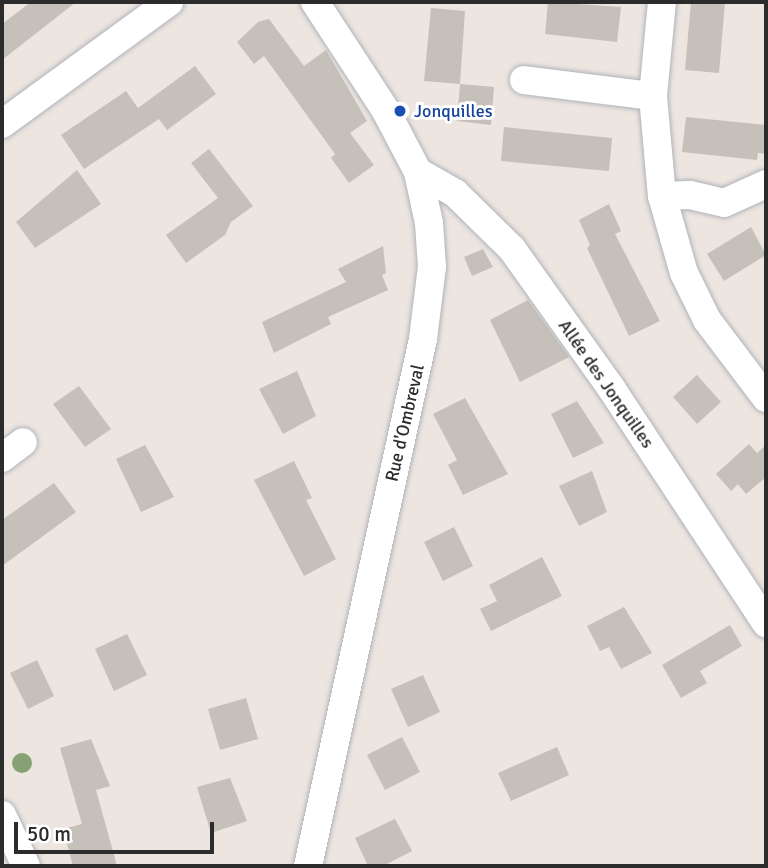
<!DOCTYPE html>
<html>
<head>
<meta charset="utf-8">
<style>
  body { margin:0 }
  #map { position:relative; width:768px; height:868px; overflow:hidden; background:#ede5df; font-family:Signika,sans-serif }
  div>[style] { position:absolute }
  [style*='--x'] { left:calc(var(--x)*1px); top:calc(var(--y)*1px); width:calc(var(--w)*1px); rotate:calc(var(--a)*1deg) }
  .building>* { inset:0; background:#c6c0ba }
  .roads { filter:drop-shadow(0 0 2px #afb3bc) drop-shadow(0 0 2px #afb3bc) }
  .street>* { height:28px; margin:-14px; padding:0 14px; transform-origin:14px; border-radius:14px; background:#fff }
  .trees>* { width:20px; height:20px; margin:-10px; border-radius:50%; background:#88a174 }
  .dots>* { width:19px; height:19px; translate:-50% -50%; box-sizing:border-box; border:4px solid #fff; border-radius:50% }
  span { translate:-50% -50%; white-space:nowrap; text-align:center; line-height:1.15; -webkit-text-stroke:6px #fff; paint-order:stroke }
  .transit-label { font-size:18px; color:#164399 }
  .left { translate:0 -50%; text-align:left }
  .street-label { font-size:18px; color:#2c2c2c }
  .frame { position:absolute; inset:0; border:4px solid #2c2c2c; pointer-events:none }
  .scale { position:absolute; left:14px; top:822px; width:200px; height:32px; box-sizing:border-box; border:4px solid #2c2c2c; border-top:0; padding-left:9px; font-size:21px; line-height:24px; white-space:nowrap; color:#2c2c2c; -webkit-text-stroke:5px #fff; paint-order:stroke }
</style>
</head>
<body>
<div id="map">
  <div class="building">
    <div style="clip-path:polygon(31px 2px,76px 2px,2px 60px,2px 24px)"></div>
    <div style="clip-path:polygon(548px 2px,621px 7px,617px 42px,545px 34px)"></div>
    <div style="clip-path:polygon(691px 2px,725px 2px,719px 73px,685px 70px)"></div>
    <div style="clip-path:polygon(431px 8px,465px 11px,460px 84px,494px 87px,491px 125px,457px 121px,460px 84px,424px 81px)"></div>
    <div style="clip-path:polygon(269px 19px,304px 66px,326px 50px,367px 121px,350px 133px,374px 165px,349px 183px,331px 158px,335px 154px,264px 56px,254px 64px,237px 42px,258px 22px)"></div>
    <div style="clip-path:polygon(195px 66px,216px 94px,167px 130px,159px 119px,84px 169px,61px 135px,126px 91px,138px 108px)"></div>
    <div style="clip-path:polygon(686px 117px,766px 125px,766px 154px,758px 153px,757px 160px,682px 152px)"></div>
    <div style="clip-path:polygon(504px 127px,612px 138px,609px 171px,501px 161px)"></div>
    <div style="clip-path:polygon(209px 149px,253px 206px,231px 222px,225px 235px,186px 263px,166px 235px,218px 198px,191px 163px)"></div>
    <div style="clip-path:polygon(77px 170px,101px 204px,35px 248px,16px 222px)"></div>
    <div style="clip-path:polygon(609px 204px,621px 231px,615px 234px,660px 321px,629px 336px,587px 248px,590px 245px,579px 220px)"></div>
    <div style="clip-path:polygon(751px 227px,766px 255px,724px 281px,707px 254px)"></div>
    <div style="clip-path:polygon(383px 246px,386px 273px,382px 275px,388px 290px,328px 317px,331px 324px,274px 353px,262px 322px,346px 282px,338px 269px)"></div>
    <div style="clip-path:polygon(483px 249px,493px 267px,472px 276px,464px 257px)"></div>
    <div style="clip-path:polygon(528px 300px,569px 357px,520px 382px,490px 320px)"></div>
    <div style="clip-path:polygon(297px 371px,316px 416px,283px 434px,259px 389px)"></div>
    <div style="clip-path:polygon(697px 375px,721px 402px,697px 424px,673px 397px)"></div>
    <div style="clip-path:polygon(79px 386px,111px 429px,85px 447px,53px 404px)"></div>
    <div style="clip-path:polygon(465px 398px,508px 474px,463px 495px,448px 465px,457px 460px,433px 414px)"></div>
    <div style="clip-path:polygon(577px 401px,604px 443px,573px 458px,551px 414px)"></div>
    <div style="clip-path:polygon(749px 444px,757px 453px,766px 445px,766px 477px,746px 494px,738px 484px,731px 491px,716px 474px)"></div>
    <div style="clip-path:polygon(145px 445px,174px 497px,141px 512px,116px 459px)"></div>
    <div style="clip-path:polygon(294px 461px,312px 498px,306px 500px,336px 559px,304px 576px,254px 480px)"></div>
    <div style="clip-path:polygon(592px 471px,607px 512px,579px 526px,559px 486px)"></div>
    <div style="clip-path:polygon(54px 483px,76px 512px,2px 566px,2px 520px)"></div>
    <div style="clip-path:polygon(454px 527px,473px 566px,443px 581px,424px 542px)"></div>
    <div style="clip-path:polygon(542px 557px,562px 596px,491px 631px,480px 609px,497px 601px,489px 585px)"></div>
    <div style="clip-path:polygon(624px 607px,652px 653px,621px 669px,609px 647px,600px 651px,587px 626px)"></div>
    <div style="clip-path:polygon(730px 625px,742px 646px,700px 671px,707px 683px,681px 698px,662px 665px)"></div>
    <div style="clip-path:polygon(127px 634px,147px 675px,114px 691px,95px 649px)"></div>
    <div style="clip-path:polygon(37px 660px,54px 696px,28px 709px,10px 673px)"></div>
    <div style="clip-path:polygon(423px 675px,440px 712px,408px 727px,391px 689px)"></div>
    <div style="clip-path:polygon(246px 698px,258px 739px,220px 750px,208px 709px)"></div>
    <div style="clip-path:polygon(402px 737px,420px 772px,385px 790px,367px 755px)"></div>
    <div style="clip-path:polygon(91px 739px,110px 786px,96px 790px,117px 866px,73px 866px,63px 829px,82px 824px,60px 748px)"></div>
    <div style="clip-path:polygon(557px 747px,569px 775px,511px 801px,498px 773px)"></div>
    <div style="clip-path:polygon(230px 778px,247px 821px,211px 833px,197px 787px)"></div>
    <div style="clip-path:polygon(395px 819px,412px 851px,383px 866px,368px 866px,355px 838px)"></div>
  </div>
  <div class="roads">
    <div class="street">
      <div style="--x:662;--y:2;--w:94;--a:95.5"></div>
      <div style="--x:653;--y:96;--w:100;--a:84.9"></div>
      <div style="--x:662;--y:196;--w:80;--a:74.1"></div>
      <div style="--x:684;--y:273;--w:52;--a:63.9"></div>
      <div style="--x:707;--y:320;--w:98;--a:52.9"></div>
      <div style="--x:524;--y:80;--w:130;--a:7.1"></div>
      <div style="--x:2;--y:124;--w:207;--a:-36.1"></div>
      <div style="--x:418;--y:172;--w:43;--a:29.6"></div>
      <div style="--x:455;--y:193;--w:80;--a:44.5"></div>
      <div style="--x:512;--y:249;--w:171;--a:54.5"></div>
      <div style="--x:611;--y:388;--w:282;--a:56.6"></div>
      <div style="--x:662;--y:196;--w:28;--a:-2"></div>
      <div style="--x:690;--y:195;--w:35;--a:13"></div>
      <div style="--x:724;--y:203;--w:46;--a:-24.3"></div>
      <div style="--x:2;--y:458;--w:26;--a:-37"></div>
      <div style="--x:2;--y:815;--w:56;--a:64.8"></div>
      <div style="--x:308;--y:866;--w:539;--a:-77.69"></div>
      <div style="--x:423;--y:339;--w:73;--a:-82.9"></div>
      <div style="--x:432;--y:267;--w:44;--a:-93.9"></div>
      <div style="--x:429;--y:223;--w:52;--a:-102.2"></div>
      <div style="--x:418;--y:172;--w:69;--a:-117.7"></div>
      <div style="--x:386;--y:111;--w:130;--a:-123.1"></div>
    </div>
  </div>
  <div class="trees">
    <div style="left:22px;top:763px"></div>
  </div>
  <div class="dots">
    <div style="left:400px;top:111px;background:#1a4fb4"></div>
  </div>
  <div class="transit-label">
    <span class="left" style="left:414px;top:111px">Jonquilles</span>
  </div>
  <div class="street-label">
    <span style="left:606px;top:384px;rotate:55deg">Allée des Jonquilles</span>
    <span style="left:405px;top:423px;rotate:-77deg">Rue d'Ombreval</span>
  </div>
  <div class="frame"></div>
  <div class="scale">50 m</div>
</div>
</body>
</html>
